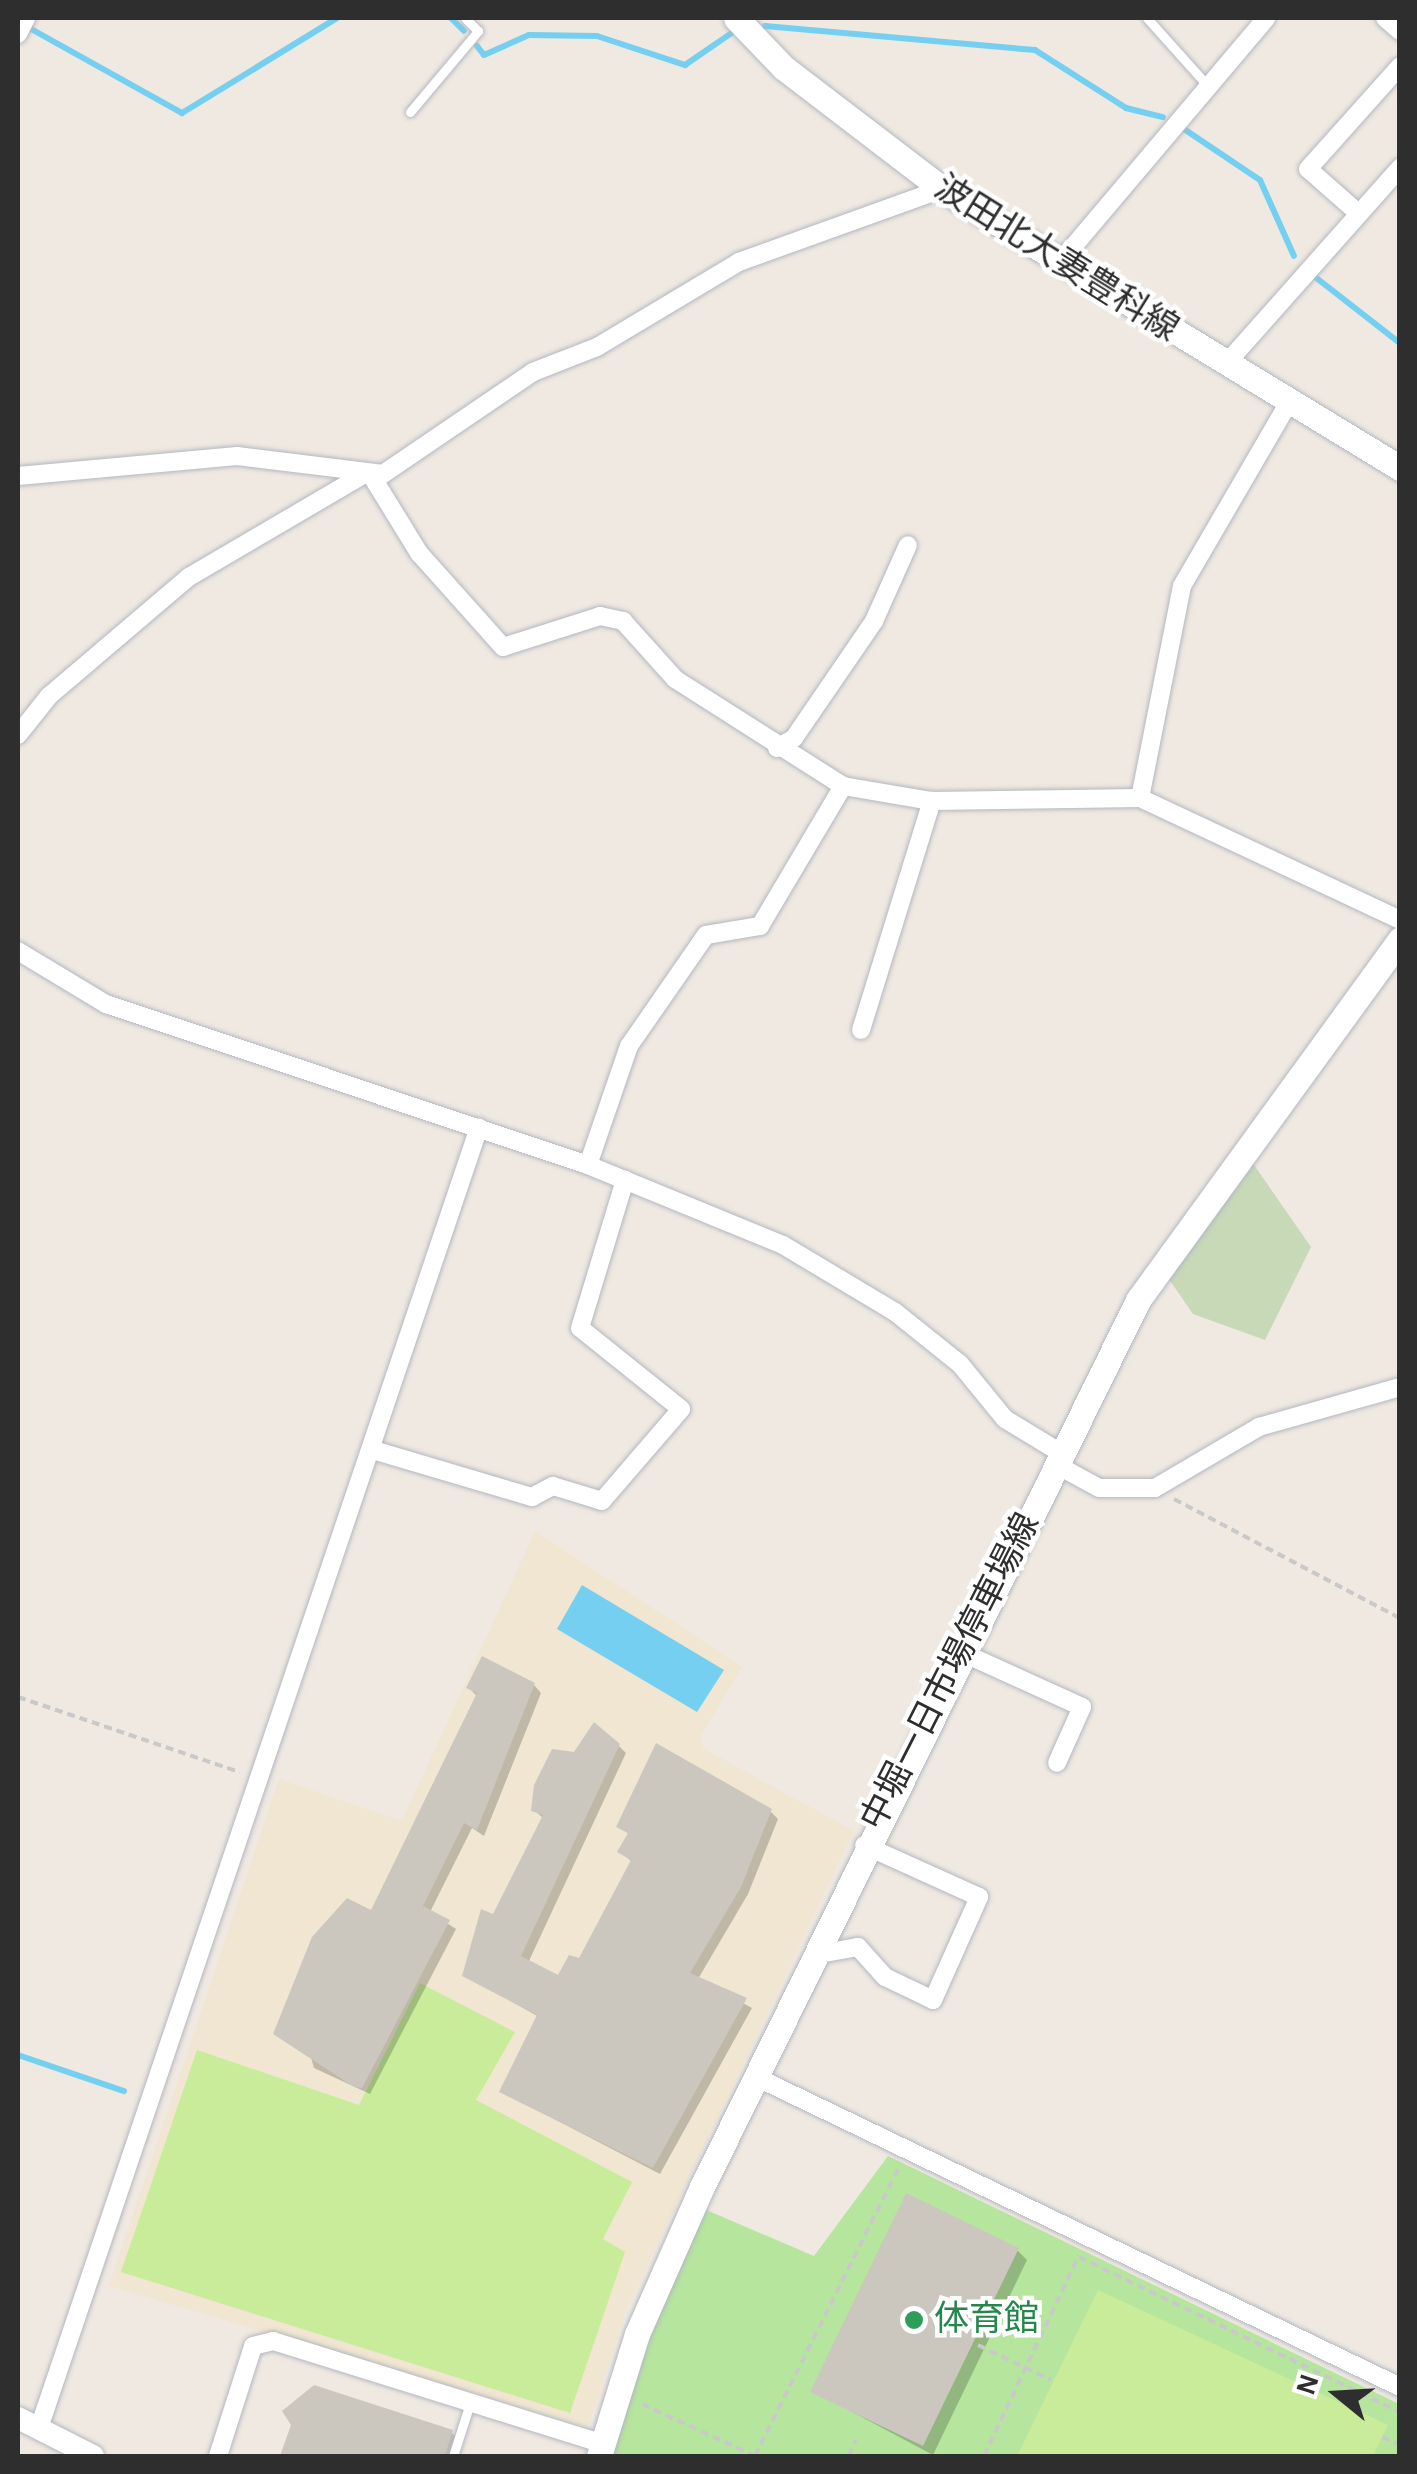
<!DOCTYPE html>
<html>
<head>
<meta charset="utf-8">
<style>
  body { margin:0 }
  #map { position:relative; width:1417px; height:2474px; overflow:hidden; background:#efe9e1; font-family:"Alegreya Sans","Noto Sans JP",sans-serif }
  div>[style] { position:absolute }
  [style*='--x'] { left:calc(var(--x)*1px); top:calc(var(--y)*1px); width:calc(var(--w)*1px); rotate:calc(var(--a)*1deg) }
  .education>* { inset:0; background:#f0e6d1 }
  .green>* { inset:0; background:#b6e59e }
  .cemetery>* { inset:0; background:#c8d9b8 }
  .pitch>* { inset:0; background:#c9ec9a }
  .water>* { inset:0; background:#75cff0 }
  .shadow>* { inset:0; background:#0003 }
  .stream>* { height:6px; margin:-3px; padding:0 3px; transform-origin:3px; border-radius:3px; background:#75cff0 }
  .building>* { inset:0; background:#cbc7bf }
  .path>* { height:4px; margin-top:-2px; transform-origin:0; background:repeating-linear-gradient(90deg,#c9c9c9 0 8px,transparent 0 13px) }
  .roads { filter:drop-shadow(0 0 2px #b4b7c1) drop-shadow(0 0 2px #b4b7c1) }
  .service>* { height:9px; margin:-4.5px; padding:0 4.5px; transform-origin:4.5px; border-radius:4.5px; background:#fff }
  .minor>* { height:18px; margin:-9px; padding:0 9px; transform-origin:9px; border-radius:9px; background:#fff }
  .tertiary>* { height:22px; margin:-11px; padding:0 11px; transform-origin:11px; border-radius:11px; background:#fff }
  .secondary>* { height:25px; margin:-12.5px; padding:0 12.5px; transform-origin:12.5px; border-radius:12.5px; background:#fff }
  .dots>* { width:28px; height:28px; translate:-50% -50%; box-sizing:border-box; border:5px solid #fff; border-radius:50% }
  span { translate:-50% -50%; white-space:nowrap; text-align:center; line-height:1.15; -webkit-text-stroke:9px #fff; paint-order:stroke }
  .street-label { font-size:35px; color:#2e2e2e }
  .leisure-label { font-size:35px; color:#27864d }
  .left { translate:0 -50%; text-align:left }
  .frame { position:absolute; inset:0; border:20px solid #2e2e2e; pointer-events:none }
  .north { position:absolute; left:1287px; top:2344px; width:100px; height:100px; -webkit-text-stroke:8px #fff; paint-order:stroke; rotate:288deg; font-size:28px; font-weight:700; line-height:40px; text-align:center; color:#2e2e2e }
  .north::after { content:''; display:block; margin:auto; width:35px; height:45px; background:#2e2e2e; clip-path:polygon(50% 0,100% 100%,50% 72%,0 100%) }
</style>
</head>
<body>
<div id="map">
  <div class="education">
    <div style="clip-path:polygon(535px 1531px,742px 1667px,700px 1737px,704px 1749px,854px 1831px,627px 2308px,588px 2427px,109px 2286px,279px 1779px,402px 1821px)"></div>
  </div>
  <div class="green">
    <div style="clip-path:polygon(888px 2156px,1399px 2404px,1399px 2456px,612px 2456px,661px 2299px,704px 2209px,814px 2256px)"></div>
  </div>
  <div class="cemetery">
    <div style="clip-path:polygon(1252px 1162px,1311px 1247px,1265px 1340px,1193px 1314px,1166px 1275px)"></div>
  </div>
  <div class="pitch">
    <div style="clip-path:polygon(420px 1983px,515px 2032px,476px 2100px,632px 2182px,603px 2239px,625px 2252px,570px 2413px,121px 2272px,197px 2050px,359px 2105px)"></div>
    <div style="clip-path:polygon(1098px 2290px,1388px 2425px,1373px 2456px,1017px 2456px)"></div>
  </div>
  <div class="water">
    <div style="clip-path:polygon(582px 1585px,724px 1670px,697px 1712px,557px 1629px)"></div>
  </div>
  <div class="shadow">
    <div style="clip-path:polygon(534px 1685px,541px 1693px,484px 1836px,472px 1828px,430px 1912px,456px 1929px,370px 2094px,314px 2068px,310px 2054px,276px 2033px,314px 1938px,372px 1914px,478px 1697px,469px 1688px)"></div>
    <div style="clip-path:polygon(619px 1746px,626px 1753px,528px 1963px,559px 1978px,580px 1961px,632px 1862px,621px 1852px,630px 1835px,619px 1826px,770px 1811px,778px 1819px,748px 1894px,698px 1979px,752px 2008px,660px 2174px,502px 2092px,539px 2017px,465px 1975px,482px 1912px,495px 1918px,544px 1819px,534px 1810px,575px 1755px)"></div>
    <div style="clip-path:polygon(1017px 2250px,1027px 2260px,933px 2455px,813px 2391px)"></div>
    <div style="clip-path:polygon(293px 2425px,451px 2432px,462px 2443px,459px 2456px,283px 2456px)"></div>
  </div>
  <div class="stream">
    <div style="--x:451;--y:18;--w:18;--a:45"></div>
    <div style="--x:24;--y:25;--w:181;--a:29.1"></div>
    <div style="--x:182;--y:113;--w:182;--a:-31.5"></div>
    <div style="--x:765;--y:26;--w:271;--a:5.1"></div>
    <div style="--x:1035;--y:50;--w:108;--a:32.5"></div>
    <div style="--x:1126;--y:108;--w:38;--a:14"></div>
    <div style="--x:477;--y:46;--w:11;--a:52"></div>
    <div style="--x:484;--y:55;--w:49;--a:-24"></div>
    <div style="--x:529;--y:35;--w:68;--a:0.8"></div>
    <div style="--x:597;--y:36;--w:93;--a:18.2"></div>
    <div style="--x:685;--y:65;--w:58;--a:-34.5"></div>
    <div style="--x:1181;--y:127;--w:95;--a:33.9"></div>
    <div style="--x:1260;--y:180;--w:83;--a:65.9"></div>
    <div style="--x:1310;--y:273;--w:114;--a:37.9"></div>
    <div style="--x:18;--y:2055;--w:112;--a:18.8"></div>
  </div>
  <div class="building">
    <div style="clip-path:polygon(482px 1656px,535px 1683px,477px 1830px,464px 1823px,423px 1906px,450px 1920px,362px 2088px,354px 2087px,273px 2034px,312px 1937px,347px 1898px,371px 1910px,477px 1693px,466px 1688px)"></div>
    <div style="clip-path:polygon(594px 1722px,620px 1744px,521px 1956px,558px 1975px,569px 1955px,579px 1958px,631px 1860px,617px 1852px,628px 1833px,616px 1827px,656px 1743px,772px 1809px,741px 1887px,690px 1973px,747px 1998px,653px 2168px,499px 2092px,537px 2015px,462px 1976px,481px 1909px,493px 1914px,543px 1815px,531px 1811px,534px 1785px,552px 1749px,574px 1752px)"></div>
    <div style="clip-path:polygon(906px 2193px,1019px 2248px,923px 2446px,810px 2392px)"></div>
    <div style="clip-path:polygon(314px 2385px,453px 2430px,445px 2456px,280px 2456px,291px 2425px,282px 2411px)"></div>
  </div>
  <div class="path">
    <div style="--x:1174;--y:1499;--w:255;--a:27.8"></div>
    <div style="--x:18;--y:1697;--w:234;--a:18.7"></div>
    <div style="--x:1079;--y:2257;--w:356;--a:25.8"></div>
    <div style="--x:978;--y:2345;--w:81;--a:25.6"></div>
    <div style="--x:642;--y:2404;--w:124;--a:24.7"></div>
    <div style="--x:1382;--y:2437;--w:20;--a:24"></div>
    <div style="--x:755;--y:2456;--w:325;--a:-63.5"></div>
    <div style="--x:849;--y:2456;--w:17;--a:-66"></div>
    <div style="--x:984;--y:2456;--w:222;--a:-64.7"></div>
  </div>
  <div class="roads">
    <div class="service">
      <div style="--x:1147;--y:18;--w:90;--a:48.2"></div>
      <div style="--x:410;--y:112;--w:106;--a:-50"></div>
      <div style="--x:478;--y:31;--w:18;--a:-135"></div>
      <div style="--x:453;--y:2456;--w:56;--a:-72.2"></div>
    </div>
    <div class="minor">
      <div style="--x:1385;--y:18;--w:20;--a:41"></div>
      <div style="--x:18;--y:34;--w:18;--a:-63"></div>
      <div style="--x:1357;--y:212;--w:65;--a:-138.7"></div>
      <div style="--x:1308;--y:169;--w:138;--a:-48.2"></div>
      <div style="--x:1061;--y:261;--w:318;--a:-49.8"></div>
      <div style="--x:1225;--y:365;--w:264;--a:-48.4"></div>
      <div style="--x:371;--y:475;--w:92;--a:58.4"></div>
      <div style="--x:419;--y:553;--w:126;--a:48.2"></div>
      <div style="--x:503;--y:647;--w:102;--a:-17.7"></div>
      <div style="--x:600;--y:616;--w:24;--a:12"></div>
      <div style="--x:623;--y:621;--w:78;--a:48.1"></div>
      <div style="--x:675;--y:679;--w:199;--a:32.5"></div>
      <div style="--x:843;--y:786;--w:90;--a:9.6"></div>
      <div style="--x:932;--y:801;--w:208;--a:-0.8"></div>
      <div style="--x:1140;--y:798;--w:287;--a:25.1"></div>
      <div style="--x:18;--y:476;--w:220;--a:-5.2"></div>
      <div style="--x:237;--y:456;--w:147;--a:7"></div>
      <div style="--x:383;--y:474;--w:181;--a:-34.2"></div>
      <div style="--x:533;--y:372;--w:69;--a:-21.3"></div>
      <div style="--x:597;--y:347;--w:165;--a:-30.9"></div>
      <div style="--x:739;--y:262;--w:216;--a:-19.8"></div>
      <div style="--x:18;--y:735;--w:50;--a:-51.5"></div>
      <div style="--x:49;--y:696;--w:184;--a:-40.4"></div>
      <div style="--x:189;--y:577;--w:199;--a:-30.4"></div>
      <div style="--x:777;--y:748;--w:20;--a:-30"></div>
      <div style="--x:794;--y:738;--w:142;--a:-55.6"></div>
      <div style="--x:874;--y:621;--w:83;--a:-65.9"></div>
      <div style="--x:1140;--y:798;--w:216;--a:-78.8"></div>
      <div style="--x:1182;--y:586;--w:211;--a:-59.8"></div>
      <div style="--x:18;--y:951;--w:103;--a:31.1"></div>
      <div style="--x:106;--y:1004;--w:508;--a:18.47"></div>
      <div style="--x:588;--y:1165;--w:211;--a:22.3"></div>
      <div style="--x:783;--y:1245;--w:131;--a:30.9"></div>
      <div style="--x:895;--y:1312;--w:83;--a:38.7"></div>
      <div style="--x:960;--y:1364;--w:71;--a:50.7"></div>
      <div style="--x:1005;--y:1419;--w:66;--a:31.3"></div>
      <div style="--x:861;--y:1030;--w:240;--a:-72.8"></div>
      <div style="--x:588;--y:1165;--w:126;--a:-71"></div>
      <div style="--x:629;--y:1046;--w:135;--a:-55.3"></div>
      <div style="--x:706;--y:935;--w:55;--a:-9.5"></div>
      <div style="--x:760;--y:926;--w:163;--a:-59.3"></div>
      <div style="--x:373;--y:1450;--w:166;--a:16.5"></div>
      <div style="--x:532;--y:1497;--w:24;--a:-28"></div>
      <div style="--x:553;--y:1486;--w:51;--a:17"></div>
      <div style="--x:602;--y:1501;--w:121;--a:-49.3"></div>
      <div style="--x:681;--y:1409;--w:129;--a:-141.3"></div>
      <div style="--x:580;--y:1328;--w:155;--a:-73.1"></div>
      <div style="--x:1055;--y:1464;--w:50;--a:28.6"></div>
      <div style="--x:1099;--y:1488;--w:56;--a:0"></div>
      <div style="--x:1155;--y:1488;--w:121;--a:-30.4"></div>
      <div style="--x:1259;--y:1427;--w:147;--a:-15.8"></div>
      <div style="--x:961;--y:1652;--w:133;--a:24.4"></div>
      <div style="--x:1082;--y:1707;--w:61;--a:114.1"></div>
      <div style="--x:814;--y:1955;--w:45;--a:-10.3"></div>
      <div style="--x:858;--y:1947;--w:40;--a:48"></div>
      <div style="--x:885;--y:1977;--w:53;--a:25.6"></div>
      <div style="--x:933;--y:2000;--w:113;--a:-65.9"></div>
      <div style="--x:979;--y:1897;--w:126;--a:-155.7"></div>
      <div style="--x:756;--y:2077;--w:715;--a:25.7"></div>
      <div style="--x:39;--y:2428;--w:1373;--a:-71.31"></div>
      <div style="--x:218;--y:2456;--w:115;--a:-72.3"></div>
      <div style="--x:253;--y:2346;--w:21;--a:-14"></div>
      <div style="--x:273;--y:2341;--w:346;--a:17.3"></div>
    </div>
    <div class="tertiary">
      <div style="--x:18;--y:2418;--w:84;--a:26.9"></div>
    </div>
    <div class="secondary">
      <div style="--x:736;--y:18;--w:69;--a:46.2"></div>
      <div style="--x:784;--y:68;--w:199;--a:37.4"></div>
      <div style="--x:942;--y:189;--w:536;--a:31.35"></div>
      <div style="--x:599;--y:2456;--w:128;--a:-72.7"></div>
      <div style="--x:637;--y:2334;--w:158;--a:-66.2"></div>
      <div style="--x:701;--y:2189;--w:991;--a:-63.82"></div>
      <div style="--x:1138;--y:1300;--w:446;--a:-54"></div>
    </div>
  </div>
  <div class="dots">
    <div style="left:914px;top:2320px;background:#2e9e5b"></div>
  </div>
  <div class="street-label">
    <span style="left:1056px;top:259px;rotate:32deg">波田北大妻豊科線</span>
    <span style="left:951px;top:1672px;rotate:-63deg">中堀一日市場停車場線</span>
  </div>
  <div class="leisure-label">
    <span class="left" style="left:934px;top:2320px">体育館</span>
  </div>
  <div class="frame"></div>
  <div class="north">N</div>
</div>
</body>
</html>
